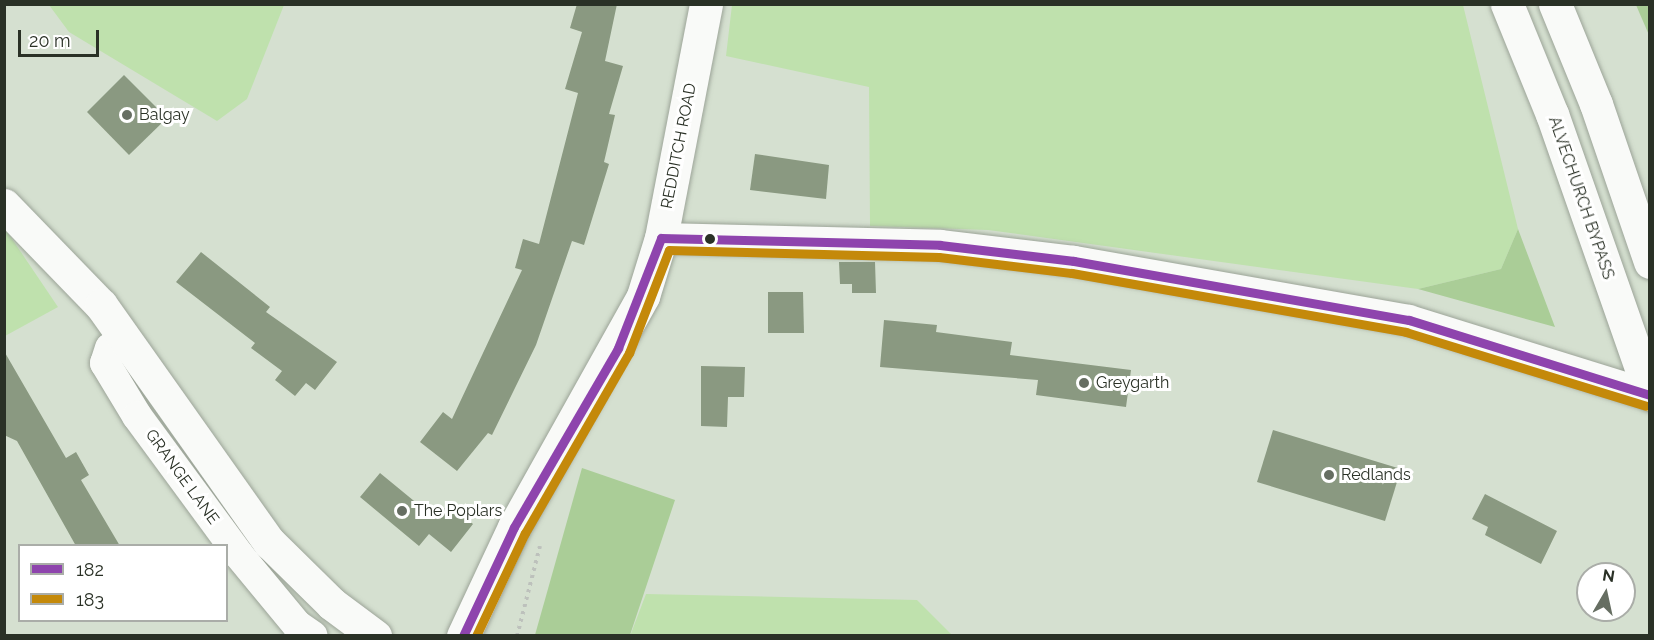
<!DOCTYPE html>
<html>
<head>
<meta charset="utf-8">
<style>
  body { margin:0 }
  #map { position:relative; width:1654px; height:640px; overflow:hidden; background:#d5e0d0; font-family:Raleway,sans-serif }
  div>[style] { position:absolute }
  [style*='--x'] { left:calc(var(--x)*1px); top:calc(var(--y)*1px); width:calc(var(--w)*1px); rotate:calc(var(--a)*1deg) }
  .green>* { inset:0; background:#bfe1ad }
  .forest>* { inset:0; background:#aacd97 }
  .building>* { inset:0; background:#8a9981 }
  .path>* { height:4px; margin-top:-2px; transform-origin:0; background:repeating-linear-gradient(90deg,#bdc1bc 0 3px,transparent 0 7.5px) }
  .roads { filter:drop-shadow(0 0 2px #9ca498) drop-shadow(0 0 2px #9ca498) }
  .minor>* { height:30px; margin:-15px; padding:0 15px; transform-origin:15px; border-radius:15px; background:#f9faf8 }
  .tertiary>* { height:33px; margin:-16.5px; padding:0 16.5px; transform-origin:16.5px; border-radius:16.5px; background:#f9faf8 }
  .secondary>* { height:33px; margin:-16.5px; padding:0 16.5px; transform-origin:16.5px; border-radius:16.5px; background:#f9faf8 }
  .trunk>* { height:33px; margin:-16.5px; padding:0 16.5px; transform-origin:16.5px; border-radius:16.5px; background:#f9faf8 }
  .bus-1>* { height:9px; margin:-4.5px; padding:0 4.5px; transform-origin:4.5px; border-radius:4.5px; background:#8e44ad }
  .bus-2>* { height:9px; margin:-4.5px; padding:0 4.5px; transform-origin:4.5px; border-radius:4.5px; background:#c4890a }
  .dots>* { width:16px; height:16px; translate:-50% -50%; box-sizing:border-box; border:3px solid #fff; border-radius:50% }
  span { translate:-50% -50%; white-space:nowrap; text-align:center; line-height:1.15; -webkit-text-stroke:6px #fff; paint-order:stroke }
  .poi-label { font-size:16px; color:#2a3126 }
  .left { translate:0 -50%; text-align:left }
  .street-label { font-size:16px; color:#2a3126 }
  .frame { position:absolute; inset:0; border:6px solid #2a3126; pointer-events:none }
  .legend { position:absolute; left:18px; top:544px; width:210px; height:78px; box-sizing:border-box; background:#fff; border:2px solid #aaada8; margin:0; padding:8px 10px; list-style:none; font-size:18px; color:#2a3126 }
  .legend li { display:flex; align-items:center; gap:12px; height:30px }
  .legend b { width:30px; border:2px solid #aaada8 }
  .north { position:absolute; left:1576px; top:562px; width:60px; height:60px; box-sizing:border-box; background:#fff; border:2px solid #aaada8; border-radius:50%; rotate:9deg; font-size:16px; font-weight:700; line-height:24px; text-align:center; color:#2a3126 }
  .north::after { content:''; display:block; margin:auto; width:21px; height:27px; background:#666e62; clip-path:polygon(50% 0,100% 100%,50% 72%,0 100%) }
  .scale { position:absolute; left:18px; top:30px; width:81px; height:27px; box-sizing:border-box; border:3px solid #2a3126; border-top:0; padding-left:8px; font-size:18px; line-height:21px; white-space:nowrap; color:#2a3126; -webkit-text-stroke:4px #fff; paint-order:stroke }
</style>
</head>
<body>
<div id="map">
  <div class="green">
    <div style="clip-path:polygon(49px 5px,284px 5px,247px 99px,217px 121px,69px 32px)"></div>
    <div style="clip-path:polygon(732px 5px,1463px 5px,1518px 229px,1501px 269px,1418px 289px,988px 230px,870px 226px,869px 87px,726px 56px)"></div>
    <div style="clip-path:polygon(4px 227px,58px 307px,5px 336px,4px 336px)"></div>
    <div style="clip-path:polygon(646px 594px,917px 600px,952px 635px,630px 636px)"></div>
  </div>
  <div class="forest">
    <div style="clip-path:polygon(1636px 5px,1649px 5px,1649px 35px)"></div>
    <div style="clip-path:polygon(1518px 229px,1555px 327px,1418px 289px,1501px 269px)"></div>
    <div style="clip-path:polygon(582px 468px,675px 500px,630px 635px,535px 635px)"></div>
  </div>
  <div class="building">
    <div style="clip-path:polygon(577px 4px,617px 4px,605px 61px,623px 66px,609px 114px,615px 115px,604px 162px,609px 164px,584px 245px,572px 241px,536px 345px,492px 435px,488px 433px,457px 471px,420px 442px,443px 412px,452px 419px,522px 270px,515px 268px,523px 239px,539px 244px,578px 93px,565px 89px,582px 32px,570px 28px)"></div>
    <div style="clip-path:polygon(124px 75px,167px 118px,129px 155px,87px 112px)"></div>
    <div style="clip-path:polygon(755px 154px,829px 165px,826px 199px,750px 190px)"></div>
    <div style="clip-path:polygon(201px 252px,270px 307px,266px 312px,337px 362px,315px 390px,306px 383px,295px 396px,275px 380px,282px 371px,251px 348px,255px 343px,176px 282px)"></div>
    <div style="clip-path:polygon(839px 262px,875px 262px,876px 293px,852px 293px,852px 284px,840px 284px)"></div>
    <div style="clip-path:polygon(768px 292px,803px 292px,804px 333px,768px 333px)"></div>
    <div style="clip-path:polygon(884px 320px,937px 325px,936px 332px,1012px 342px,1010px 355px,1131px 370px,1126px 407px,1036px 395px,1038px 380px,880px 367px)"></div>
    <div style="clip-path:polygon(4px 351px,66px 458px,76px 452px,89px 475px,81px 480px,120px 546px,76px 546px,17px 441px,4px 435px)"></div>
    <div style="clip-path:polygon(701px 366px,745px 367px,744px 397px,728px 397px,727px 427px,701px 426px)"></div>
    <div style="clip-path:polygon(1273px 430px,1401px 469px,1385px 521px,1257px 482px)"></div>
    <div style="clip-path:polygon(380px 473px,436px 519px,448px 504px,473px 524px,451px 552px,429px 534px,419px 546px,360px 497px)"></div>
    <div style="clip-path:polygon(1485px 494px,1557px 531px,1541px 564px,1485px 535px,1488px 527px,1472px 519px)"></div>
  </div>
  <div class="path">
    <div style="--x:517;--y:636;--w:93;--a:-75.7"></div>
  </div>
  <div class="roads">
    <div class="minor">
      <div style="--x:661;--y:238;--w:279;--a:1.4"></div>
      <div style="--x:940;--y:245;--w:135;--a:6.8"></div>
      <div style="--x:1074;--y:261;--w:340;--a:10"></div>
      <div style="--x:1409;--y:320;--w:252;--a:17.3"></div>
      <div style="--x:125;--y:339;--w:17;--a:149"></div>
      <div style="--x:110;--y:348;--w:16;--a:108"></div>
      <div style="--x:105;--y:363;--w:62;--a:58.9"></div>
      <div style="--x:137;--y:416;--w:172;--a:53.7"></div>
      <div style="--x:239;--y:555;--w:91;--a:50.4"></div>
      <div style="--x:297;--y:625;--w:19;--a:35"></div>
    </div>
    <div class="tertiary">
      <div style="--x:4;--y:205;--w:139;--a:45.9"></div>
      <div style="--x:101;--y:305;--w:291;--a:54.7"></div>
      <div style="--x:269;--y:542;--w:88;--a:44.5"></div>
      <div style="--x:332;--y:604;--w:54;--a:36.7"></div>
    </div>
    <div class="secondary">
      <div style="--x:463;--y:636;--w:120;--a:-64.9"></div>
      <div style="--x:514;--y:527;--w:265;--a:-60.8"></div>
      <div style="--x:643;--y:296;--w:61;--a:-72.8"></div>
      <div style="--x:661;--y:238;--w:238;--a:-79.1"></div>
    </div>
    <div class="trunk">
      <div style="--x:1507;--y:4;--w:119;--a:67.8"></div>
      <div style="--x:1552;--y:114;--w:297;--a:70.7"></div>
      <div style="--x:1555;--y:4;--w:108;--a:67.7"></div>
      <div style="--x:1596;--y:104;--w:167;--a:71.1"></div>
    </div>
  </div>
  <div class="bus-1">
    <div style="--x:661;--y:238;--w:279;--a:1.4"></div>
    <div style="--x:940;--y:245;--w:135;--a:6.8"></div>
    <div style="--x:1074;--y:261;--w:340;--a:10"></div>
    <div style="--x:1409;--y:320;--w:252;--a:17.3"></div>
    <div style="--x:463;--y:636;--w:120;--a:-64.9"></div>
    <div style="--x:514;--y:527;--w:207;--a:-59.8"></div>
    <div style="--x:618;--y:348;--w:118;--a:-68.6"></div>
  </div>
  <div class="bus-2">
    <div style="--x:476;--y:636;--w:114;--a:-64.6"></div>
    <div style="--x:525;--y:533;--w:208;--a:-60"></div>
    <div style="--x:629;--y:353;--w:110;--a:-68.8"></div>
    <div style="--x:669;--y:250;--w:270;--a:1.5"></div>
    <div style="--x:939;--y:257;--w:134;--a:6.9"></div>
    <div style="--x:1072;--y:273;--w:339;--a:10"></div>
    <div style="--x:1406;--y:332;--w:251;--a:17.1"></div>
  </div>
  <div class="dots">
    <div style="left:127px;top:115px;background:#666e62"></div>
    <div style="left:710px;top:239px;background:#2a3126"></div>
    <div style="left:1084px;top:383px;background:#666e62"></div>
    <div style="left:1329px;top:475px;background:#666e62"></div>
    <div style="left:402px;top:511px;background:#666e62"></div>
  </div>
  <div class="poi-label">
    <span class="left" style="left:139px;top:115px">Balgay</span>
    <span class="left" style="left:1096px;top:383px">Greygarth</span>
    <span class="left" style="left:1341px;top:475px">Redlands</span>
    <span class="left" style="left:414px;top:511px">The Poplars</span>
  </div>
  <div class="street-label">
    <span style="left:679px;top:146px;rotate:-79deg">REDDITCH ROAD</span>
    <span style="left:1581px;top:198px;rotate:71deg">ALVECHURCH BYPASS</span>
    <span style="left:182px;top:477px;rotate:54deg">GRANGE LANE</span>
  </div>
  <div class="frame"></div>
  <ul class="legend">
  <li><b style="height:8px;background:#8e44ad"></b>182</li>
  <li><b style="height:8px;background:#c4890a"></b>183</li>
  </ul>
  <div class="north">N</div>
  <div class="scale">20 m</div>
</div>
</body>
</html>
